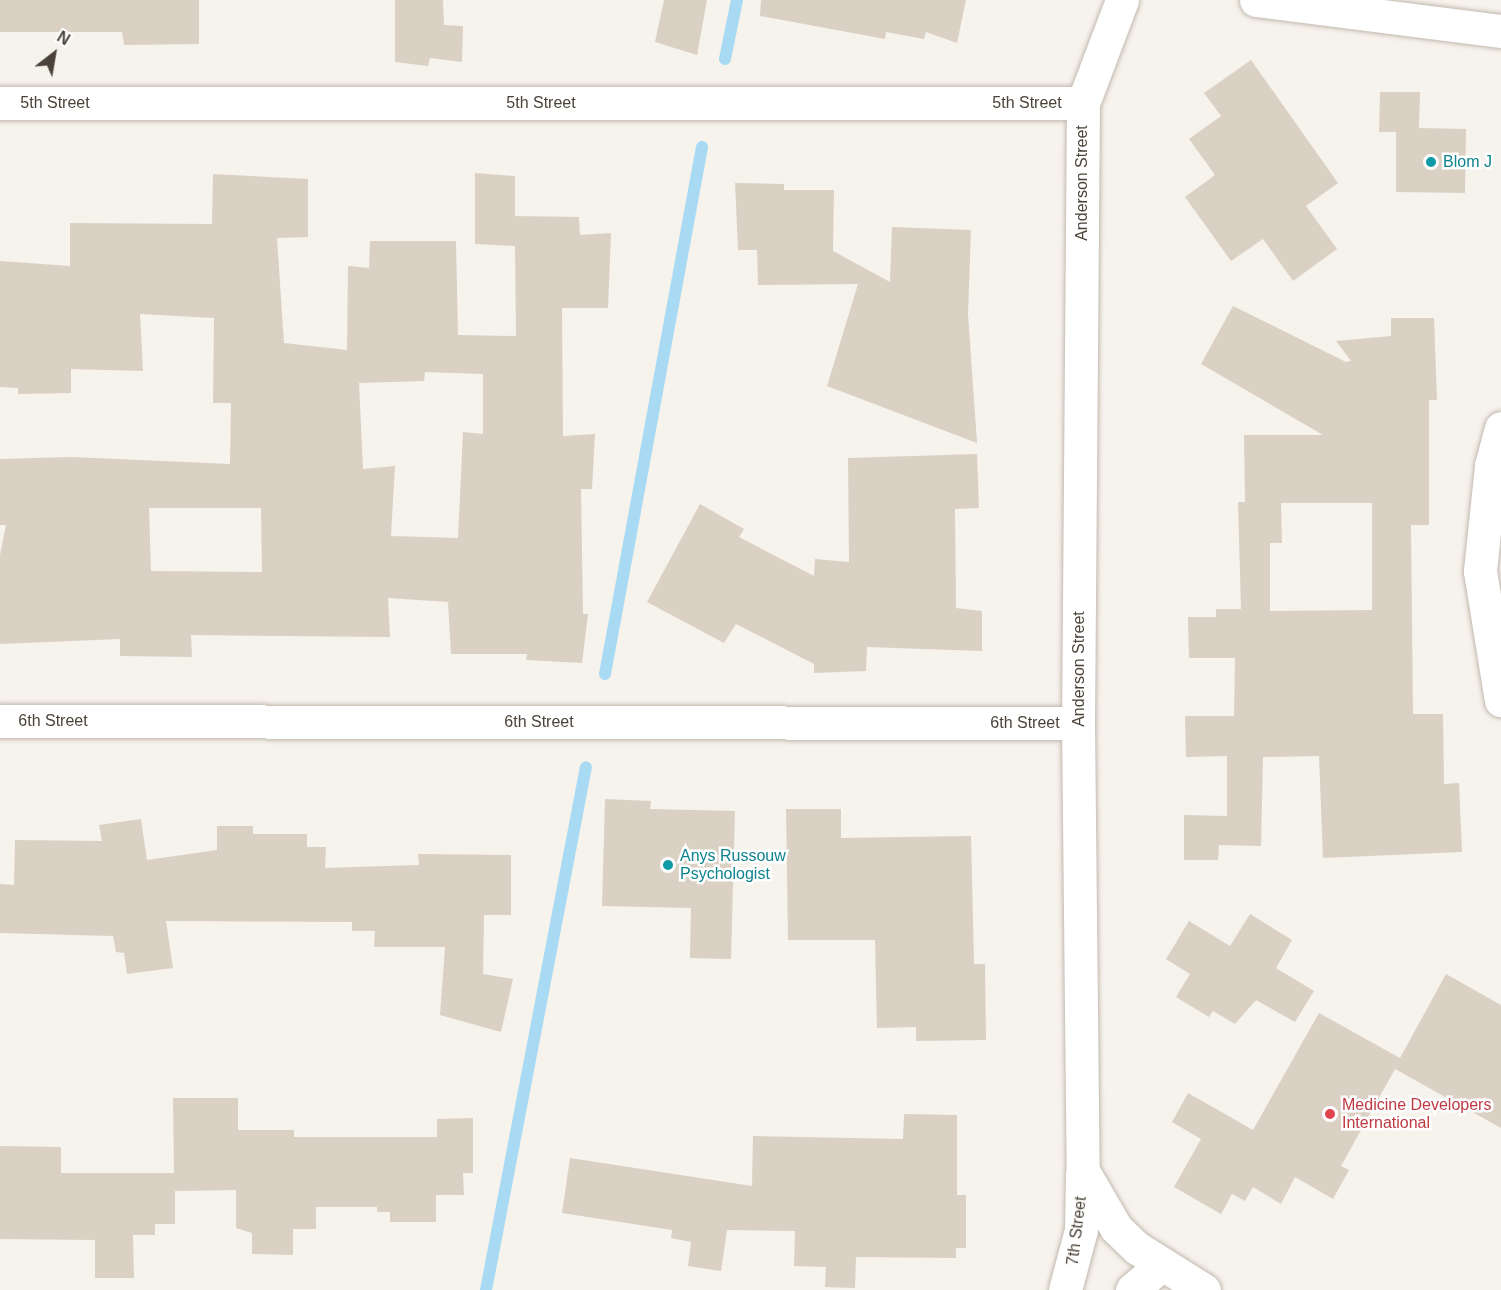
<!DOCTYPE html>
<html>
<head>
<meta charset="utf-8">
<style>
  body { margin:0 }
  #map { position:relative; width:1501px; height:1290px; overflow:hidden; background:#f6f2ec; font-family:Helvetica,sans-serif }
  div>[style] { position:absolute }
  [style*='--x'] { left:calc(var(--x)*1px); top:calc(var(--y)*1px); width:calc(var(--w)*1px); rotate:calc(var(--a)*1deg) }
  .stream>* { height:12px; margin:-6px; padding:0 6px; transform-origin:6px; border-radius:6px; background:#a8daf3 }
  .building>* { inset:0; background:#dbd0c4 }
  .roads { filter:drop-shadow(0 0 2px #c2b9ae) drop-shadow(0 0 2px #c2b9ae) }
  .minor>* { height:33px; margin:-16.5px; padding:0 16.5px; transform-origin:16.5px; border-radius:16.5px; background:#fff }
  .dots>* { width:16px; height:16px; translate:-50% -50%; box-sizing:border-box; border:3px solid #fff; border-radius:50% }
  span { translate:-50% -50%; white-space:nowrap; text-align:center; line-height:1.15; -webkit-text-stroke:5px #fff; paint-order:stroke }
  .street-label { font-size:16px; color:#4b4339 }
  .culture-label { font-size:16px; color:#0d838f }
  .left { translate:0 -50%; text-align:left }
  .health-label { font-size:16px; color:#be3a42 }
  .north { position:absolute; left:24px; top:24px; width:60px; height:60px; -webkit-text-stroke:4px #fff; paint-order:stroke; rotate:31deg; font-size:16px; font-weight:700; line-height:24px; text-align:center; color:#4b4339 }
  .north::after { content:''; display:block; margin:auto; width:21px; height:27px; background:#4b4339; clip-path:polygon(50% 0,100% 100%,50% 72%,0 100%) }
</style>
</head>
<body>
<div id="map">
  <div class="stream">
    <div style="--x:725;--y:59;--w:60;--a:-78.5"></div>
    <div style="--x:605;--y:674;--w:536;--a:-79.57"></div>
    <div style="--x:486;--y:1290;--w:532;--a:-79.18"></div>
  </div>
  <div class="building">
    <div style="clip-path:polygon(0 0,199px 0,199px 44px,124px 45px,122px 32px,0 32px)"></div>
    <div style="clip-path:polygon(395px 0,443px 0,444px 25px,463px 26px,462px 62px,430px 58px,428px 66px,395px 62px)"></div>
    <div style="clip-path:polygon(664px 0,707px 0,697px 55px,655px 42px)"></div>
    <div style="clip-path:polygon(761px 0,966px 0,957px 43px,926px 32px,924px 39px,886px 32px,885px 39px,760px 16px)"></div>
    <div style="clip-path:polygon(1251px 60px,1338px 183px,1306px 206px,1337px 249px,1293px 281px,1263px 239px,1231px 261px,1185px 197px,1215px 175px,1189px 139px,1221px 116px,1204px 93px)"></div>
    <div style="clip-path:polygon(1380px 92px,1420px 92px,1419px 128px,1466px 129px,1465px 193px,1396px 192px,1396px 132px,1379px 132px)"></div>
    <div style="clip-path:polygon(evenodd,475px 173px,515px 176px,515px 216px,579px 217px,580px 235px,611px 233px,608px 308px,562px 308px,563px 436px,595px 434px,592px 489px,581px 489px,583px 614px,588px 614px,582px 663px,526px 660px,527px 654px,451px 654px,448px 602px,388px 598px,390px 637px,191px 635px,192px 657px,120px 656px,120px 639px,0 644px,0 555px,6px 525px,0 525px,0 459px,71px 457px,230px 464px,231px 403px,213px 403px,214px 318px,140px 314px,143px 371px,71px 369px,71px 393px,18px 394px,18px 388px,0 387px,0 261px,70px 266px,70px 223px,212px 224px,213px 174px,308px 179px,308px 237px,277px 238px,284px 343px,347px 350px,348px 266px,369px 268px,370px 241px,456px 241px,458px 335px,516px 336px,515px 246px,475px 244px,475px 173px,425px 372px,483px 374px,483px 434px,463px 432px,458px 538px,391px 536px,395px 466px,363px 469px,359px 383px,424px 381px,425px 372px,475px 173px,149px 508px,261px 508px,262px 572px,151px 571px,149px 508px)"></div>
    <div style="clip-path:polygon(735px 183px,784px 184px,784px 190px,834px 190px,833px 251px,890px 282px,892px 227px,971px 230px,968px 314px,977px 443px,827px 386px,858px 284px,758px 285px,757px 250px,738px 250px)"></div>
    <div style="clip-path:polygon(evenodd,1233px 306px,1346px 362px,1351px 361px,1336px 341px,1391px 336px,1391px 318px,1434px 318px,1437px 400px,1429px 400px,1429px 525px,1411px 525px,1413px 714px,1443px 714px,1444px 784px,1459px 783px,1462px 852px,1323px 858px,1319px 756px,1263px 757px,1261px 846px,1219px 845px,1218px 860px,1184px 860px,1184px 815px,1227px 816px,1227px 756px,1186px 757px,1185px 716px,1234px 716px,1235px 658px,1189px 658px,1188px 617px,1216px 617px,1216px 609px,1241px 609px,1238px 502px,1245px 502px,1244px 435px,1323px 435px,1201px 364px,1233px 306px,1281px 503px,1372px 503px,1372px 610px,1270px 611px,1270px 543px,1282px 543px,1281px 503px)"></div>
    <div style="clip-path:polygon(977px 454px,979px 508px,955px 509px,956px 608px,982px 611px,982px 651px,867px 647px,866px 671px,814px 673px,814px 664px,736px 624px,724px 643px,647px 602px,700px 504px,744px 529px,739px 537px,814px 576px,815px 559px,849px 562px,848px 458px)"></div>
    <div style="clip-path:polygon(605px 799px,651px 801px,650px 809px,735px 811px,731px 959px,690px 958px,691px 908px,602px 906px)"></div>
    <div style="clip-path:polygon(786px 809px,841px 809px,841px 838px,971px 836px,974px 964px,985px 964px,986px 1040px,916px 1041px,916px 1027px,877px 1028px,875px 940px,788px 940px)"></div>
    <div style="clip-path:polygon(141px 819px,147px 860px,217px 850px,217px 826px,253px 826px,253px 834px,307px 834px,307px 847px,326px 847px,325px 868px,419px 865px,418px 854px,511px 855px,511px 915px,484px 915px,483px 974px,513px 979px,501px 1032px,440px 1015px,445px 947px,374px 947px,375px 931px,352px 931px,352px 922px,166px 921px,173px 968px,127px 974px,124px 953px,116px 952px,113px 936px,0 933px,0 884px,14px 885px,15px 840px,102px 841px,99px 825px)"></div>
    <div style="clip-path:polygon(1250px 914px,1292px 940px,1276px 968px,1314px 991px,1295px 1022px,1256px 1000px,1235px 1024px,1213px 1011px,1209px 1017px,1176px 997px,1190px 974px,1166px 959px,1189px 921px,1230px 946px)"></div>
    <div style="clip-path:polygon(1446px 974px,1501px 1005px,1501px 1128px,1395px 1069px,1341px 1166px,1349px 1170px,1333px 1199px,1295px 1177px,1281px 1204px,1253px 1187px,1245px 1201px,1232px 1194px,1221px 1214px,1174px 1187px,1201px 1139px,1172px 1122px,1188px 1093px,1253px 1130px,1319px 1013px,1400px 1058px)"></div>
    <div style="clip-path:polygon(173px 1098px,238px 1098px,238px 1130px,294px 1130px,294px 1137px,437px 1137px,437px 1119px,473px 1118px,473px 1173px,463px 1173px,464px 1195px,436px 1195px,436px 1222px,390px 1222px,390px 1212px,377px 1212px,377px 1207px,316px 1207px,316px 1229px,293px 1229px,293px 1255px,252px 1254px,252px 1233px,236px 1228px,236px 1190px,175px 1191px,175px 1224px,155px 1224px,155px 1235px,133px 1235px,134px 1278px,95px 1278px,95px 1240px,0 1239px,0 1146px,61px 1147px,61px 1173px,174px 1173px)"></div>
    <div style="clip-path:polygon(904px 1114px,957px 1115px,957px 1195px,966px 1195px,966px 1248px,956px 1248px,956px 1258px,856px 1257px,855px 1288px,825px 1287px,826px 1267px,794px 1266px,795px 1231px,727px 1230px,721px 1271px,688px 1266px,691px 1242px,671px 1238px,672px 1230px,562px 1213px,570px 1158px,752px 1186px,753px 1136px,903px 1139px)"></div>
  </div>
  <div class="roads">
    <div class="minor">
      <div style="--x:1122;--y:0;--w:110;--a:110.7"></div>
      <div style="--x:1083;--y:103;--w:620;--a:90.46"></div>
      <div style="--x:1078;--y:723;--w:448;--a:89.4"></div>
      <div style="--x:1083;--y:1171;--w:66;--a:59.9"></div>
      <div style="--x:1116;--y:1228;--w:29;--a:44"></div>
      <div style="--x:1137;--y:1248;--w:79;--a:32.1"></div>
      <div style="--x:1256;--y:0;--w:247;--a:7.2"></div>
      <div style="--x:0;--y:103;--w:1083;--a:0"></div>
      <div style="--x:1501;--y:428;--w:39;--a:105"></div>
      <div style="--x:1491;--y:466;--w:106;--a:96"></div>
      <div style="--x:1480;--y:571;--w:131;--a:80.8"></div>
      <div style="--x:0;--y:721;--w:1078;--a:0.11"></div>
      <div style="--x:1065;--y:1290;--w:62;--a:-75.1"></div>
      <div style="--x:1081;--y:1230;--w:56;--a:-89"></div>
      <div style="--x:1132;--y:1290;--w:40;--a:-41"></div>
    </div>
  </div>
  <div class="dots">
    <div style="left:1431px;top:162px;background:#0f9aa8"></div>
    <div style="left:668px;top:865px;background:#0f9aa8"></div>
    <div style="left:1330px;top:1114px;background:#e0444e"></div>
  </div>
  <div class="street-label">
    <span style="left:55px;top:103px">5th Street</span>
    <span style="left:541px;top:103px">5th Street</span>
    <span style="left:1027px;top:103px">5th Street</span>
    <span style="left:1082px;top:183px;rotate:-90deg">Anderson Street</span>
    <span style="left:1079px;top:669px;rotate:-90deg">Anderson Street</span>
    <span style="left:53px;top:721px">6th Street</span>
    <span style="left:539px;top:722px">6th Street</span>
    <span style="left:1025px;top:723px">6th Street</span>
    <span style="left:1077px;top:1231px;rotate:-83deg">7th Street</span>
  </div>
  <div class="culture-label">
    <span class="left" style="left:1443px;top:162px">Blom J</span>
    <span class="left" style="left:680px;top:865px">Anys Russouw<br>Psychologist</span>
  </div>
  <div class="health-label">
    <span class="left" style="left:1342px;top:1114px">Medicine Developers<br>International</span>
  </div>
  <div class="north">N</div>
</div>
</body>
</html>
